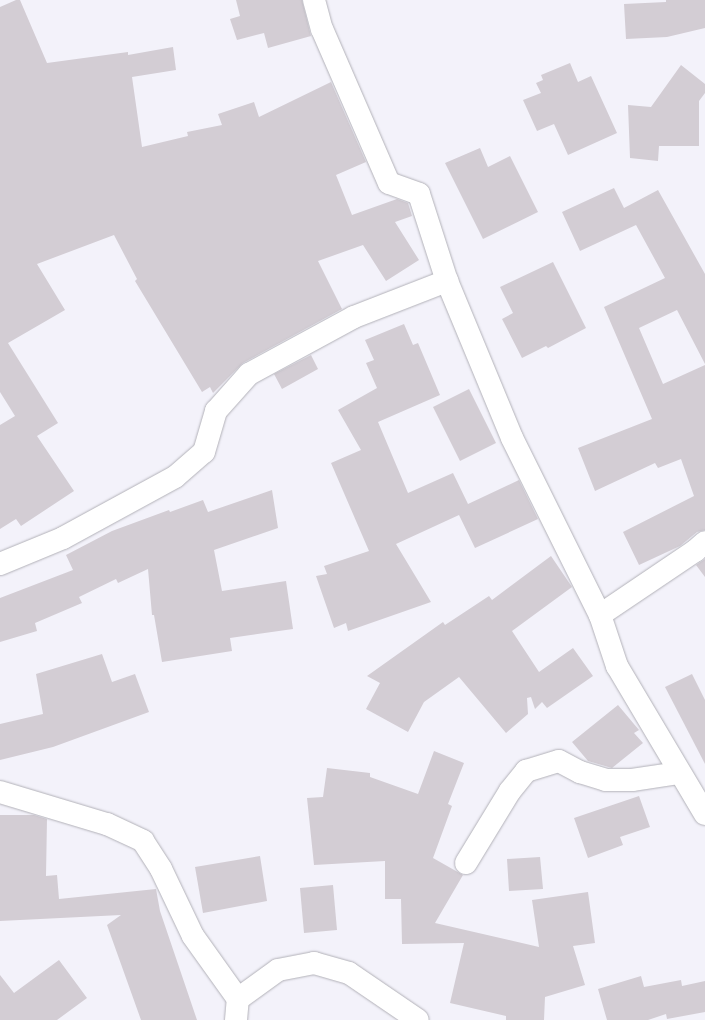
<!DOCTYPE html>
<html>
<head>
<meta charset="utf-8">
<style>
  body { margin:0 }
  #map { position:relative; width:705px; height:1020px; overflow:hidden; background:#f3f2fa; font-family:Quicksand,sans-serif }
  div>[style] { position:absolute }
  [style*='--x'] { left:calc(var(--x)*1px); top:calc(var(--y)*1px); width:calc(var(--w)*1px); rotate:calc(var(--a)*1deg) }
  .building>* { inset:0; background:#d3cdd4 }
  .roads { filter:drop-shadow(0 0 1px #b2b1b8) drop-shadow(0 0 1px #b2b1b8) }
  .street>* { height:22px; margin:-11px; padding:0 11px; transform-origin:11px; border-radius:11px; background:#fff }
  span { translate:-50% -50%; white-space:nowrap; text-align:center; line-height:1.15; -webkit-text-stroke:3px #f3f2fa; paint-order:stroke }
</style>
</head>
<body>
<div id="map">
  <div class="building">
    <div style="clip-path:polygon(16px 0,20px 0,47px 63px,128px 52px,128px 55px,173px 47px,176px 70px,132px 77px,142px 147px,188px 136px,187px 132px,222px 125px,218px 114px,254px 102px,259px 117px,331px 82px,366px 162px,336px 175px,352px 215px,397px 199px,408px 203px,412px 216px,395px 222px,419px 260px,386px 281px,363px 245px,318px 261px,342px 309px,243px 363px,213px 393px,210px 387px,202px 392px,135px 281px,137px 279px,114px 235px,37px 264px,65px 310px,8px 343px,58px 423px,37px 436px,74px 491px,21px 526px,16px 519px,0 529px,0 425px,15px 416px,0 392px,0 7px)"></div>
    <div style="clip-path:polygon(236px 0,302px 0,311px 36px,268px 48px,264px 33px,237px 40px,230px 19px,240px 16px)"></div>
    <div style="clip-path:polygon(666px 0,705px 0,705px 28px,667px 37px,626px 39px,624px 4px,666px 2px)"></div>
    <div style="clip-path:polygon(570px 63px,578px 82px,591px 76px,617px 133px,568px 155px,554px 124px,537px 131px,523px 100px,541px 93px,536px 83px,543px 80px,541px 75px)"></div>
    <div style="clip-path:polygon(681px 65px,705px 84px,705px 93px,699px 101px,699px 146px,659px 146px,658px 161px,630px 158px,628px 105px,651px 107px)"></div>
    <div style="clip-path:polygon(480px 148px,488px 167px,510px 156px,538px 212px,483px 239px,445px 163px)"></div>
    <div style="clip-path:polygon(614px 188px,624px 208px,658px 190px,705px 274px,705px 364px,677px 310px,639px 328px,663px 384px,705px 365px,705px 530px,697px 532px,680px 546px,639px 565px,623px 532px,694px 496px,681px 459px,658px 468px,655px 463px,595px 491px,578px 448px,652px 419px,604px 307px,665px 278px,636px 225px,580px 251px,562px 212px)"></div>
    <div style="clip-path:polygon(553px 262px,586px 328px,548px 348px,546px 346px,522px 358px,502px 319px,513px 313px,500px 287px)"></div>
    <div style="clip-path:polygon(404px 324px,413px 345px,418px 343px,440px 395px,378px 422px,408px 493px,453px 473px,468px 504px,519px 480px,538px 519px,475px 548px,459px 515px,396px 544px,431px 602px,348px 631px,346px 623px,334px 628px,316px 576px,327px 574px,324px 566px,369px 551px,331px 463px,361px 450px,338px 410px,377px 388px,366px 363px,374px 360px,365px 340px)"></div>
    <div style="clip-path:polygon(311px 355px,318px 369px,282px 389px,274px 374px)"></div>
    <div style="clip-path:polygon(469px 389px,496px 443px,460px 461px,433px 407px)"></div>
    <div style="clip-path:polygon(272px 490px,278px 528px,214px 550px,222px 591px,286px 581px,293px 629px,230px 638px,232px 651px,162px 662px,154px 615px,152px 615px,148px 569px,118px 583px,116px 579px,79px 597px,82px 603px,35px 623px,37px 631px,0 642px,0 598px,73px 570px,66px 555px,112px 531px,169px 510px,170px 512px,203px 500px,208px 512px)"></div>
    <div style="clip-path:polygon(551px 556px,572px 587px,512px 631px,539px 672px,573px 648px,593px 676px,547px 708px,542px 702px,535px 709px,531px 697px,527px 698px,528px 714px,506px 733px,459px 677px,424px 702px,408px 732px,366px 709px,380px 683px,367px 676px,443px 622px,445px 625px,489px 596px,492px 600px)"></div>
    <div style="clip-path:polygon(705px 559px,705px 577px,696px 565px)"></div>
    <div style="clip-path:polygon(102px 654px,112px 682px,135px 674px,149px 712px,53px 747px,0 760px,0 724px,43px 714px,36px 674px)"></div>
    <div style="clip-path:polygon(692px 674px,705px 700px,705px 764px,665px 687px)"></div>
    <div style="clip-path:polygon(618px 705px,639px 730px,634px 733px,643px 743px,612px 768px,588px 761px,572px 742px)"></div>
    <div style="clip-path:polygon(434px 751px,464px 763px,448px 804px,452px 806px,433px 858px,463px 875px,435px 923px,539px 947px,532px 900px,588px 892px,595px 943px,573px 946px,585px 985px,545px 997px,544px 1020px,506px 1020px,506px 1016px,450px 1003px,464px 943px,402px 944px,401px 899px,385px 899px,385px 861px,314px 865px,307px 798px,323px 797px,327px 768px,370px 773px,370px 777px,418px 794px)"></div>
    <div style="clip-path:polygon(639px 796px,650px 827px,620px 837px,623px 845px,588px 858px,574px 818px)"></div>
    <div style="clip-path:polygon(0 815px,34px 815px,47px 819px,46px 876px,57px 875px,59px 899px,156px 889px,160px 911px,197px 1020px,141px 1020px,107px 925px,121px 915px,0 921px)"></div>
    <div style="clip-path:polygon(260px 856px,267px 901px,203px 913px,195px 867px)"></div>
    <div style="clip-path:polygon(540px 857px,543px 889px,509px 891px,507px 859px)"></div>
    <div style="clip-path:polygon(333px 885px,337px 930px,304px 933px,300px 888px)"></div>
    <div style="clip-path:polygon(59px 960px,87px 998px,57px 1020px,0 1020px,0 975px,14px 993px)"></div>
    <div style="clip-path:polygon(641px 976px,644px 987px,681px 980px,682px 986px,705px 981px,705px 1012px,667px 1019px,666px 1014px,648px 1020px,607px 1020px,598px 989px)"></div>
  </div>
  <div class="roads">
    <div class="street">
      <div style="--x:314;--y:0;--w:30;--a:75"></div>
      <div style="--x:322;--y:29;--w:168;--a:66.5"></div>
      <div style="--x:389;--y:183;--w:32;--a:20"></div>
      <div style="--x:419;--y:194;--w:91;--a:72.2"></div>
      <div style="--x:447;--y:281;--w:170;--a:67.5"></div>
      <div style="--x:512;--y:438;--w:198;--a:63.6"></div>
      <div style="--x:600;--y:615;--w:54;--a:71.6"></div>
      <div style="--x:617;--y:666;--w:172;--a:59.3"></div>
      <div style="--x:0;--y:564;--w:68;--a:-22.4"></div>
      <div style="--x:63;--y:538;--w:128;--a:-28.6"></div>
      <div style="--x:175;--y:477;--w:38;--a:-41"></div>
      <div style="--x:204;--y:452;--w:43;--a:-73.7"></div>
      <div style="--x:216;--y:411;--w:50;--a:-48.3"></div>
      <div style="--x:249;--y:374;--w:119;--a:-28.5"></div>
      <div style="--x:354;--y:317;--w:100;--a:-21.2"></div>
      <div style="--x:600;--y:615;--w:115;--a:-34"></div>
      <div style="--x:695;--y:551;--w:13;--a:-42"></div>
      <div style="--x:0;--y:792;--w:112;--a:16.7"></div>
      <div style="--x:107;--y:824;--w:40;--a:25"></div>
      <div style="--x:143;--y:841;--w:33;--a:57"></div>
      <div style="--x:161;--y:869;--w:74;--a:64.5"></div>
      <div style="--x:193;--y:936;--w:77;--a:54.5"></div>
      <div style="--x:466;--y:863;--w:84;--a:-58.6"></div>
      <div style="--x:510;--y:791;--w:26;--a:-51"></div>
      <div style="--x:526;--y:771;--w:34;--a:-17"></div>
      <div style="--x:559;--y:761;--w:24;--a:28"></div>
      <div style="--x:580;--y:772;--w:27;--a:17"></div>
      <div style="--x:606;--y:780;--w:26;--a:0"></div>
      <div style="--x:632;--y:780;--w:48;--a:-8.5"></div>
      <div style="--x:236;--y:1020;--w:21;--a:-85"></div>
      <div style="--x:238;--y:999;--w:49;--a:-35.9"></div>
      <div style="--x:278;--y:970;--w:37;--a:-11"></div>
      <div style="--x:314;--y:963;--w:36;--a:16"></div>
      <div style="--x:349;--y:973;--w:83;--a:34.3"></div>
    </div>
  </div>
</div>
</body>
</html>
